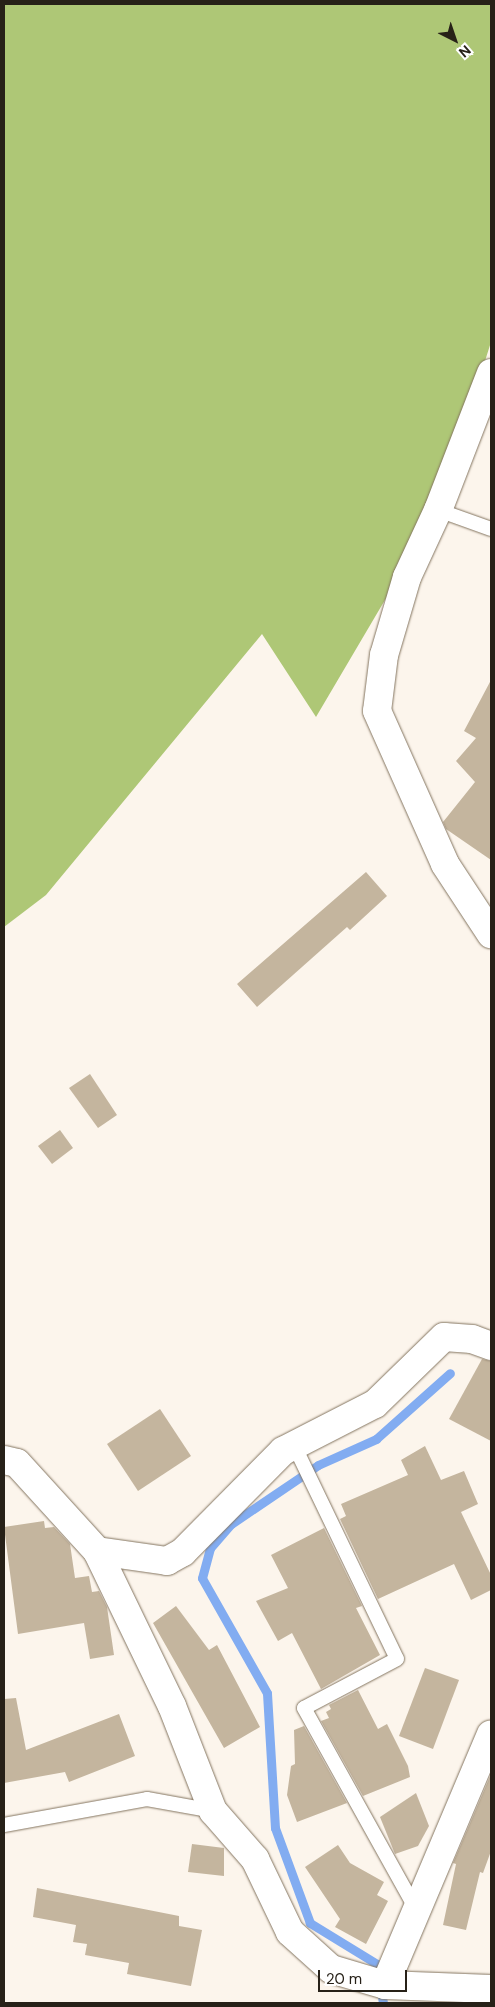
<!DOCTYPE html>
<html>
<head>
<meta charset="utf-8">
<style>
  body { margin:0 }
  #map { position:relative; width:495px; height:2007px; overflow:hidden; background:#fcf5ec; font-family:"DM Sans",sans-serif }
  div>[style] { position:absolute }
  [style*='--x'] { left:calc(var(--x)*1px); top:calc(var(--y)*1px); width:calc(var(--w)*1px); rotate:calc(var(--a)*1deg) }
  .forest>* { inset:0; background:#aec776 }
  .stream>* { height:9px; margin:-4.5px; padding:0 4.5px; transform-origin:4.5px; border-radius:4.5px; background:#82acf1 }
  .building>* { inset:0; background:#c4b59e }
  .roads { filter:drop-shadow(0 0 1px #847560) drop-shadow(0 0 1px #847560) }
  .lane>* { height:14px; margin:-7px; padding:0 7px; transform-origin:7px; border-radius:7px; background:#fff }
  .street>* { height:28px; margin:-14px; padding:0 14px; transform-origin:14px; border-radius:14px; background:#fff }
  span { translate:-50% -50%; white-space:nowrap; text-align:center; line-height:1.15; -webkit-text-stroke:4.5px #fff; paint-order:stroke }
  .frame { position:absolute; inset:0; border:5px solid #272118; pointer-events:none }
  .north { position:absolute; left:430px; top:15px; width:50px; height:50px; -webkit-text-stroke:4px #fff; paint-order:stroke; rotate:139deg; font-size:14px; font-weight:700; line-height:20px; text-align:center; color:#272118 }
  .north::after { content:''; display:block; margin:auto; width:18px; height:22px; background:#272118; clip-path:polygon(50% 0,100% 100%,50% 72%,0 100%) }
  .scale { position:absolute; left:318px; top:1970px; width:89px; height:22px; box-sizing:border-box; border:2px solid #272118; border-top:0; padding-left:6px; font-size:15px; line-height:18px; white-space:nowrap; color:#272118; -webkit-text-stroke:4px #fff; paint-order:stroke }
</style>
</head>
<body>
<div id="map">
  <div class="forest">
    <div style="clip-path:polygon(4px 4px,491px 4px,491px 342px,438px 510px,316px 717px,262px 634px,46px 895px,4px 927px)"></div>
  </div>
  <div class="stream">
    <div style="--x:383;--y:2003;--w:39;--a:-99"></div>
    <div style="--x:377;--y:1964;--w:79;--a:-148.5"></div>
    <div style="--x:310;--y:1923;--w:101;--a:-110.2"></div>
    <div style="--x:275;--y:1828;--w:135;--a:-93.4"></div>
    <div style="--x:267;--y:1693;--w:132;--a:-119.5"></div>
    <div style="--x:202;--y:1578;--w:31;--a:-75"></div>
    <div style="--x:210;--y:1548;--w:32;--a:-49"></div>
    <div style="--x:231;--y:1524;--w:105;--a:-34.1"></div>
    <div style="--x:318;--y:1465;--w:64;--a:-24.1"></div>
    <div style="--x:376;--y:1439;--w:99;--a:-41.7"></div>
  </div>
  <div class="building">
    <div style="clip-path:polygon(491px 680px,491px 860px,446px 829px,443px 822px,475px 782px,456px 761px,476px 738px,464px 731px)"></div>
    <div style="clip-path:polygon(366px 872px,387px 896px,350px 930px,347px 927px,257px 1007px,237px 984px)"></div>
    <div style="clip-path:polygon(90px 1074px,117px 1115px,98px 1128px,69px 1088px)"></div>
    <div style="clip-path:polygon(60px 1130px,73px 1148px,52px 1164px,38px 1146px)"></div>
    <div style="clip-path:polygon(482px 1359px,491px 1361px,491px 1441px,449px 1419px)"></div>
    <div style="clip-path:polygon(160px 1409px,191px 1456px,138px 1491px,107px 1444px)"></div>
    <div style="clip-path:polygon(425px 1446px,441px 1480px,464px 1471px,478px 1504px,461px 1512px,491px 1575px,491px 1590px,471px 1600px,454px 1564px,378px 1599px,340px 1519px,346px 1516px,341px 1504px,408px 1475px,401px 1460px)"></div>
    <div style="clip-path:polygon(44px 1521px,45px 1528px,54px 1527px,70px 1544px,75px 1578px,89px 1576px,92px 1592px,99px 1591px,107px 1607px,114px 1655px,90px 1659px,84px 1623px,18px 1634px,4px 1527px)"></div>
    <div style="clip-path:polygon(324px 1528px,362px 1606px,356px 1608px,380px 1655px,321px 1689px,292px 1633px,278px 1641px,256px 1601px,288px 1588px,271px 1555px)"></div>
    <div style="clip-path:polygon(176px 1606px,209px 1650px,217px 1645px,260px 1727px,224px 1748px,153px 1623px)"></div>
    <div style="clip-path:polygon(425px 1668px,459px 1680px,433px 1749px,399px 1736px)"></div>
    <div style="clip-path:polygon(358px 1690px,378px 1729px,387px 1724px,408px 1766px,410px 1777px,363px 1796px,321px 1721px,329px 1718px,326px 1712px,331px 1709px,329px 1705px)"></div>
    <div style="clip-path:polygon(16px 1698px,26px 1750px,119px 1714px,135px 1756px,69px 1782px,65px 1772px,4px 1783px,4px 1699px)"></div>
    <div style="clip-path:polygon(304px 1726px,347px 1803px,297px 1822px,287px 1795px,291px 1766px,295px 1764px,294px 1730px)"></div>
    <div style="clip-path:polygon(491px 1774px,491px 1851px,483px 1873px,480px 1872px,466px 1930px,443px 1925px,456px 1864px,453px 1863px)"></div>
    <div style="clip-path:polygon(416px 1793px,429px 1826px,418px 1846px,395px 1854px,380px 1817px)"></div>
    <div style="clip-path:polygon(192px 1844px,224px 1848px,224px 1876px,188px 1872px)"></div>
    <div style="clip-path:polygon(338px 1845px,350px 1863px,384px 1882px,377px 1895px,388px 1901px,366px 1944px,335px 1927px,340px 1919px,305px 1867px)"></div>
    <div style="clip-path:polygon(37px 1888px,179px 1916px,179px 1926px,202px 1930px,191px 1986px,127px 1974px,129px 1963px,85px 1955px,87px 1944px,73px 1942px,76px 1925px,33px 1917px)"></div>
  </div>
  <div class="roads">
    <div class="lane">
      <div style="--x:438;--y:510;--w:56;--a:19.7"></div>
      <div style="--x:294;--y:1445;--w:237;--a:64.3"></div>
      <div style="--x:397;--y:1659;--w:105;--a:152.2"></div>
      <div style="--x:304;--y:1708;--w:232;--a:60.9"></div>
      <div style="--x:4;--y:1825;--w:145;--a:-10.3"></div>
      <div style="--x:147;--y:1799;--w:67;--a:10.3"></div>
    </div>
    <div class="street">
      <div style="--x:491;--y:373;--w:147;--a:111.1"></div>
      <div style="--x:438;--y:510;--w:74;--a:114.8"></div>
      <div style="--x:407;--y:577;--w:81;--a:106.4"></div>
      <div style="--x:384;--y:655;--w:56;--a:97.1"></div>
      <div style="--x:377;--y:711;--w:167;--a:66"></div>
      <div style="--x:445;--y:864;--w:84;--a:56.7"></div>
      <div style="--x:4;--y:1460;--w:13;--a:13"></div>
      <div style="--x:17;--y:1463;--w:119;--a:47.7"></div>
      <div style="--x:97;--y:1551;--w:172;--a:64.2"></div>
      <div style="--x:172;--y:1706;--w:113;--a:68.7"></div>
      <div style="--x:213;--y:1811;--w:64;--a:48.8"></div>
      <div style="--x:255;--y:1859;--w:81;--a:64.4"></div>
      <div style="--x:290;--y:1932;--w:55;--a:42.1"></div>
      <div style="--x:331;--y:1969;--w:56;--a:16.5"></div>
      <div style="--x:385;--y:1985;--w:106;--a:2.2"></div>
      <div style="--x:97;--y:1551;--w:71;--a:8.1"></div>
      <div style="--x:167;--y:1561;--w:18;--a:-29"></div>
      <div style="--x:183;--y:1552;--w:142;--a:-45.3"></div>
      <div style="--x:283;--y:1451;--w:103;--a:-27.1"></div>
      <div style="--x:375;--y:1404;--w:96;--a:-44.2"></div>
      <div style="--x:444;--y:1337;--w:28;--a:4"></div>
      <div style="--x:472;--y:1339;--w:20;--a:20"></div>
      <div style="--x:385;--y:1985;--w:272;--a:-67.1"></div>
    </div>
  </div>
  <div class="frame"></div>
  <div class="north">N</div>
  <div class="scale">20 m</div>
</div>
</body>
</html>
